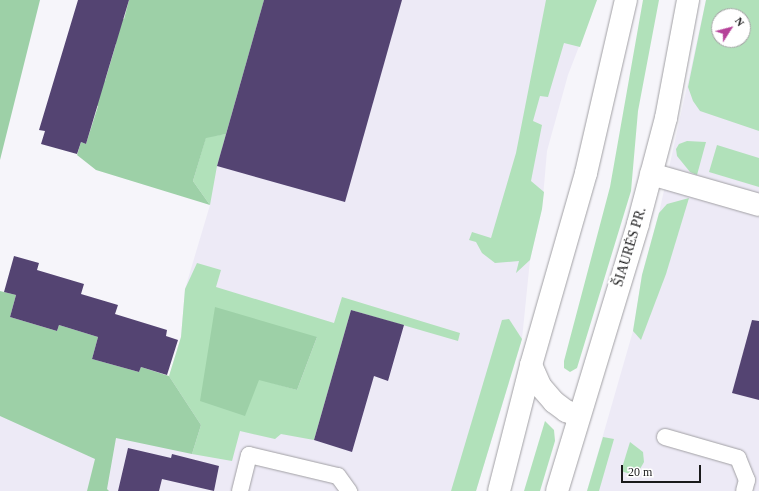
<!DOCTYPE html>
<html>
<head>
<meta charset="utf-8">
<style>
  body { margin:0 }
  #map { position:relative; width:759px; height:491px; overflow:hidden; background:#f6f5fa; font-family:"Times New Roman",serif }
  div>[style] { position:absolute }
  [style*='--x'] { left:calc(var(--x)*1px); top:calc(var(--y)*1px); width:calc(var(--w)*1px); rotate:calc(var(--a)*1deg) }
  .built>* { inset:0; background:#edeaf6 }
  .green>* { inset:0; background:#b1e1ba }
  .forest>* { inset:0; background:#9dd0a7 }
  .building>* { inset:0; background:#544472 }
  .roads { filter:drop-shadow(0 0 1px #a1a0a4) drop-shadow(0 0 1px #a1a0a4) }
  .service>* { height:16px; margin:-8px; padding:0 8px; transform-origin:8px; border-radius:8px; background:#fff }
  .minor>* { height:22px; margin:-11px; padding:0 11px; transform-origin:11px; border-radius:11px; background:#fff }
  .secondary>* { height:22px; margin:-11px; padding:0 11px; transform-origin:11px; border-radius:11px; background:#fff }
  span { translate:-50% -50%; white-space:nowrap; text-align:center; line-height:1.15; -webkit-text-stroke:4px #fff; paint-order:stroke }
  .street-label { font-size:14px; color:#1a1a1b }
  .north { position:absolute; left:711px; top:8px; width:40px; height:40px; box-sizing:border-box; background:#fff; border:1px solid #a3a3a4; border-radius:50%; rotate:54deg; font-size:11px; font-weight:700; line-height:16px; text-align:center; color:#1a1a1b }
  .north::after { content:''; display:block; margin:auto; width:14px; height:18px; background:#b64199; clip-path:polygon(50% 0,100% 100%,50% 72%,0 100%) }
  .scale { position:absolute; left:621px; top:465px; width:80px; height:18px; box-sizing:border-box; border:2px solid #1a1a1b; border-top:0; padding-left:5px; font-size:12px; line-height:14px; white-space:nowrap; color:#1a1a1b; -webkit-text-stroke:3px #fff; paint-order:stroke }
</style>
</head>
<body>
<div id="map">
  <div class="built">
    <div style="clip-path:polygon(197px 0,597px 0,568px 75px,547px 151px,542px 209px,530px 260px,522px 339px,476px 491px,0 491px,0 356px,161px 403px,181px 337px,185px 289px,210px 205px,193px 181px)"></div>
    <div style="clip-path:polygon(evenodd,706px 0,759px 0,759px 491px,587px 491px,633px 331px,642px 275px,659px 213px,706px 0,719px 16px,743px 16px,743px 40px,719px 40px,719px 16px)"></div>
  </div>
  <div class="green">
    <div style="clip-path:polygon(546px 0,597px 0,580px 47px,564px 43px,548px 97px,540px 96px,533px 121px,542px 125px,531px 181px,544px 192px,542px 209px,530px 260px,516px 273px,519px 261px,495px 263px,482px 253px,476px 242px,469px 240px,472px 232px,491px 238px,516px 153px)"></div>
    <div style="clip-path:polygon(643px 0,659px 0,638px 111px,631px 191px,577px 368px,570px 372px,564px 368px,564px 361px,610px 187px)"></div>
    <div style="clip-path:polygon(evenodd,706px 0,759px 0,759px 131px,700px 111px,693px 101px,688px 87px,706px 0,719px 16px,743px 16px,743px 40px,719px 40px,719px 16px)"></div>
    <div style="clip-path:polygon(226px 134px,217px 166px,210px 205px,193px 181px,206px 137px)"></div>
    <div style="clip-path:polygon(687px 141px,706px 142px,697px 175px,690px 172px,677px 156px,676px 149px,679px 144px)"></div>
    <div style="clip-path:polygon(717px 145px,759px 158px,759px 187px,709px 172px)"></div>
    <div style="clip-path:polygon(689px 198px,666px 274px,641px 340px,633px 331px,642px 275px,659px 213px,667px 204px)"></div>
    <div style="clip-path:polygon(evenodd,197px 263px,221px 270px,216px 287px,334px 323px,342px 297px,460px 333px,458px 341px,351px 310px,314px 440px,281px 434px,275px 439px,240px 431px,232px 461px,192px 454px,201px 425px,169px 376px,181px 337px,185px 289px,197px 263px,317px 337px,297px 390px,259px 379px,317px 337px)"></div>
    <div style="clip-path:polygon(509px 319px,522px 339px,476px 491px,451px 491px,502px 320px)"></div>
    <div style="clip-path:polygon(545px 421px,554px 430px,555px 441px,540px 491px,524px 491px)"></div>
    <div style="clip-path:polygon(603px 437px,614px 439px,599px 491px,587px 491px)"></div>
    <div style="clip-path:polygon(630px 442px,643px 452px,644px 462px,636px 476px,621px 471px)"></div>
  </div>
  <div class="forest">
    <div style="clip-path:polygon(0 0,40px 0,0 160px)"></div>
    <div style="clip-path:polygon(129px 0,264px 0,226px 134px,206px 138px,193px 181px,210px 205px,96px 170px,77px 155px,81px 142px,86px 144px,98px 106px,93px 104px,100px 80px,105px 81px,116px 44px,111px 42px,118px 17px,124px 19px)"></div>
    <div style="clip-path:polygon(0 291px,16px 295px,10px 317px,57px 331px,59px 325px,98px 337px,92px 359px,139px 372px,141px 367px,169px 376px,201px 425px,192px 454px,116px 438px,107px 489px,109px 491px,87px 491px,95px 459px,0 416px)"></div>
    <div style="clip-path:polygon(215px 307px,317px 337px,297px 390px,259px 380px,245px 416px,200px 401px)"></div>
  </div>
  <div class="building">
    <div style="clip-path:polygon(78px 0,129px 0,86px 144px,81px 142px,77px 154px,41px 144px,45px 131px,39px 130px)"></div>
    <div style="clip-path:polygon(264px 0,402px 0,345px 202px,217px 166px)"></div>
    <div style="clip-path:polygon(14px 256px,39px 263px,37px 270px,84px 284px,81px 294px,118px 305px,115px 314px,167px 330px,166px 336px,178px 340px,167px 375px,141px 367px,139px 372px,92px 359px,98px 337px,59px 325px,57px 331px,10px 317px,16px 295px,4px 292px)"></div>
    <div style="clip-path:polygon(351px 310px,404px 325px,388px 381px,374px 376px,352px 452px,314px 440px)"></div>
    <div style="clip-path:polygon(752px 320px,759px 321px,759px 400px,732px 393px)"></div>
    <div style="clip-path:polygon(128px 448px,171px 458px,172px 454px,219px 466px,214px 491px,162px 479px,159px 491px,118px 491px)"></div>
  </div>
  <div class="roads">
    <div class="service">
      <div style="--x:665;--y:437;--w:76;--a:16"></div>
      <div style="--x:738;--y:458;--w:24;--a:68"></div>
      <div style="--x:747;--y:480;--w:11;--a:105"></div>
      <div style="--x:240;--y:491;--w:37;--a:-76"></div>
      <div style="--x:249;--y:455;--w:91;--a:13.3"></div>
      <div style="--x:338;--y:476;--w:19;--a:54"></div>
    </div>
    <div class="minor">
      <div style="--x:651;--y:174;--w:112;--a:16"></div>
    </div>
    <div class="secondary">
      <div style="--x:531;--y:365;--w:24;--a:66"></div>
      <div style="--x:541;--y:387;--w:20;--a:49"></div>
      <div style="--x:554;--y:402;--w:15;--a:37"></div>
      <div style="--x:566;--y:411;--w:14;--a:21"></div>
      <div style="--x:499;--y:491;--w:130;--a:-75.7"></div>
      <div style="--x:531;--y:365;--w:200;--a:-74"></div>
      <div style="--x:586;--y:173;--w:178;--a:-77"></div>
      <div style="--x:557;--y:491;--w:279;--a:-73.1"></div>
      <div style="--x:638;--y:224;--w:110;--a:-75.2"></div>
      <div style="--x:666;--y:118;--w:120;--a:-79.4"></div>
    </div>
  </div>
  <div class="street-label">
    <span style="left:630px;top:247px;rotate:-73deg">ŠIAURĖS PR.</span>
  </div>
  <div class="north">N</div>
  <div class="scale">20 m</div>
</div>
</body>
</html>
